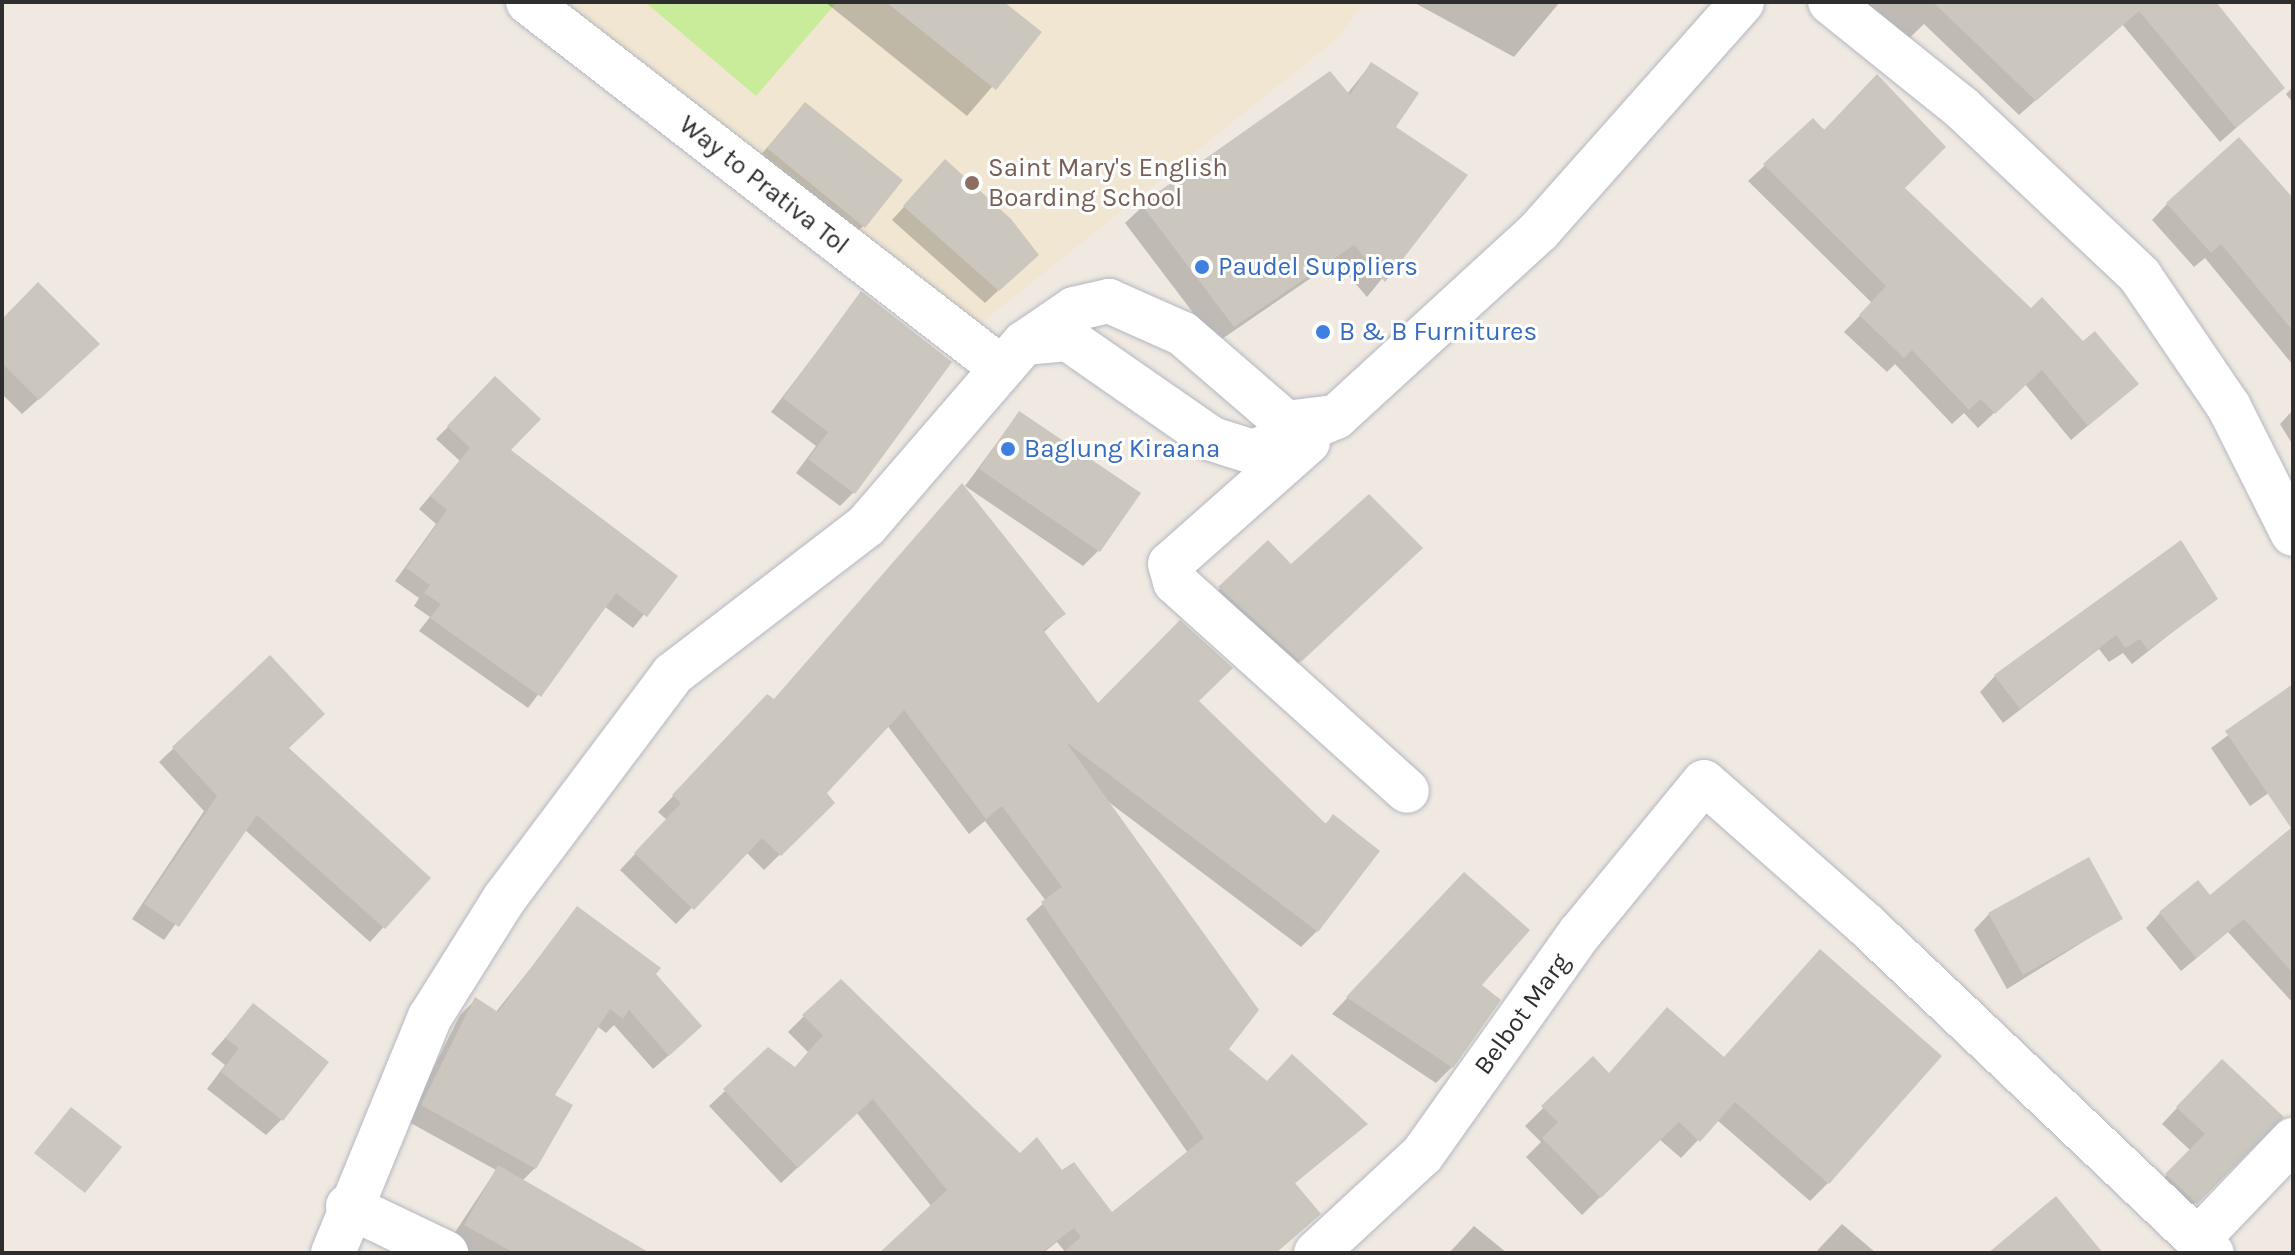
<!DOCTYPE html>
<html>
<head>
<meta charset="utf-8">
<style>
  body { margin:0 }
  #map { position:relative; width:2295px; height:1255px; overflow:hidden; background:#efe9e1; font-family:Karla,sans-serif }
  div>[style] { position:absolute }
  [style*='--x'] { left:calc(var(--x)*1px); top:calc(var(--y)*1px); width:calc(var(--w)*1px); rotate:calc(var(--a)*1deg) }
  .education>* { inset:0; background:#f0e6d1 }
  .pitch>* { inset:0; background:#c9ec9a }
  .shadow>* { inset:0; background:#0003 }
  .building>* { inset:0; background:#cbc7bf }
  .roads { filter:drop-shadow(0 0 2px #b4b7c1) drop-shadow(0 0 2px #b4b7c1) }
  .street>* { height:44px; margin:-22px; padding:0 22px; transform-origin:22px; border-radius:22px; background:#fff }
  .dots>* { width:22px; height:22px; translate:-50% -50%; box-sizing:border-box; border:4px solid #fff; border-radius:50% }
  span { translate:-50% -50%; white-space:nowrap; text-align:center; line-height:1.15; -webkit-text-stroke:6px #fff; paint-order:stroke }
  .education-label { font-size:26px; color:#785e54 }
  .left { translate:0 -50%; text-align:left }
  .street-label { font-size:26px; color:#2e2e2e }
  .shop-label { font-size:26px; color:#366cbe }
  .frame { position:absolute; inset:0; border:4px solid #2e2e2e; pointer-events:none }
</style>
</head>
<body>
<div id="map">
  <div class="education">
    <div style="clip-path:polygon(553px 2px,1364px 2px,1339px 37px,975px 328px)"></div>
  </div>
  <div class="pitch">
    <div style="clip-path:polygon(645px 2px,837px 2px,756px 96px)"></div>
  </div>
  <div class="shadow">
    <div style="clip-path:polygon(825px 2px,1001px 2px,1039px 32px,967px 116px)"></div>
    <div style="clip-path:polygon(1413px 2px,1560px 2px,1514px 57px)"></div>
    <div style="clip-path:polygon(1839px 2px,2213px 2px,2283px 87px,2220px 142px,2122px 24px,2019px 115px,1924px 24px,1896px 51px)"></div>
    <div style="clip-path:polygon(1371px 64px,1393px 127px,1466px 176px,1367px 297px,1336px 261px,1216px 343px,1125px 223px,1143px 206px,1347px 94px)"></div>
    <div style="clip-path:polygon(2293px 87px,2293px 103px,2286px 94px)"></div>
    <div style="clip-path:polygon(805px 104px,863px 226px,848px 242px,752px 165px)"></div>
    <div style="clip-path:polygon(1813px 121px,1902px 188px,2031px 311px,2137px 384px,2071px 440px,2025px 384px,1978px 428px,1964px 413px,1952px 424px,1895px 364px,1887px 372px,1844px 332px,1872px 303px,1748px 181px)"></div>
    <div style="clip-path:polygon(933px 175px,1023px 267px,985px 303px,892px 220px)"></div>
    <div style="clip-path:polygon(2293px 201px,2293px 365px,2205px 258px,2194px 267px,2152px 220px,2167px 204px)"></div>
    <div style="clip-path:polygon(861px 294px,854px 492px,840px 506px,796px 473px,816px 446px,771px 412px)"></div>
    <div style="clip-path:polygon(2px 322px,82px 360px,22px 414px,2px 394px)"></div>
    <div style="clip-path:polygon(495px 379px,508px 451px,675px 576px,633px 628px,604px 606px,528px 708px,419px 631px,430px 617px,414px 606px,419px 598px,395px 581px,436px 524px,419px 509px,460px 461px,436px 439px)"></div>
    <div style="clip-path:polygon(2293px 410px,2293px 445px,2280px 424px)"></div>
    <div style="clip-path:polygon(1019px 413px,1099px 550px,1083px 566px,965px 486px)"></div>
    <div style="clip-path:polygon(1268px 543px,1291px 567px,1405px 564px,1284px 676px,1204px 604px)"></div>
    <div style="clip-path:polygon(2216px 598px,2132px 664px,2123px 653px,2109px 662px,2099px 649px,2003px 723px,1980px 692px,1995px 676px)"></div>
    <div style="clip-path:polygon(1063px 614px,1043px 633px,1098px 706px,1196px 701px,1324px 825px,1333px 817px,1317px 931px,1301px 947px,1106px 800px,1227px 1050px,1266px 1083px,1365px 1124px,1294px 1184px,1275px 1253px,1066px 1253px,1057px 1242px,1043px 1253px,882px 1253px,932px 1207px,857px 1113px,781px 1183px,709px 1106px,725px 1091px,794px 1069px,808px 1052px,788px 1032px,804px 1016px,1020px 1155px,1062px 1173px,1112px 1215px,1188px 1153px,1026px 919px,1046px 901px,985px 821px,969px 834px,887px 725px,824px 792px,832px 803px,764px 870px,746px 852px,676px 924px,620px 870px,667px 820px,658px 812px,752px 713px)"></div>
    <div style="clip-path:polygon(270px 658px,286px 748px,428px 878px,370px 942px,244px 829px,164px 940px,132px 919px,204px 811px,159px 762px)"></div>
    <div style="clip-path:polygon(2293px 687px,2293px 776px,2250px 806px,2211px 748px)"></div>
    <div style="clip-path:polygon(2293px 829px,2293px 1003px,2228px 932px,2181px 971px,2146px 928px,2160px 913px,2210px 898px)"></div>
    <div style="clip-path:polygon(1449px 890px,1479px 985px,1452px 1067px,1436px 1083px,1332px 1014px)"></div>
    <div style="clip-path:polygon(578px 909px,654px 974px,685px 1041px,653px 1069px,614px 1025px,606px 1033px,597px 1026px,552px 1096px,535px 1168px,521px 1182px,630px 1253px,465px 1253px,448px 1243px,496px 1170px,407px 1121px,460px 1015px,475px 1000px,495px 1013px)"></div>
    <div style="clip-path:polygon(1989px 914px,2120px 919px,2007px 989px,1974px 930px)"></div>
    <div style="clip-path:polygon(253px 1006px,282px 1119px,266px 1135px,207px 1089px,225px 1065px,211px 1054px)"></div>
    <div style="clip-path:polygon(1667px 1010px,1828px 1183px,1810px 1201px,1717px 1120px,1681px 1158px,1659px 1139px,1582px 1215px,1526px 1157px,1541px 1142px,1525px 1126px,1593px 1059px,1608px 1075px)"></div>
    <div style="clip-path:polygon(2206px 1077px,2282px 1117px,2180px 1218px,2151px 1191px,2191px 1151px,2162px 1124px)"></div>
    <div style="clip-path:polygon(1842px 1224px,1876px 1253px,1815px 1253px)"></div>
    <div style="clip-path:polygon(1474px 1226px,1507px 1253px,1449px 1253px)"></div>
  </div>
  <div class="building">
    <div style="clip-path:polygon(886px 2px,1004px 2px,1042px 32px,996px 90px)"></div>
    <div style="clip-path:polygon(1933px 2px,2216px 2px,2285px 88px,2236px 128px,2139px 11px,2036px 101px)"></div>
    <div style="clip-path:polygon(1371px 62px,1419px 93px,1396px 127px,1468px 175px,1385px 282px,1354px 245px,1234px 327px,1141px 204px,1330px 71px,1350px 95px)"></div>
    <div style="clip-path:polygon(1877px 74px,1946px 147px,1905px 188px,2031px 308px,2042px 297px,2083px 341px,2095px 331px,2139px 384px,2088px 426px,2042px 370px,1995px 414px,1981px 399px,1969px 410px,1912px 350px,1904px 358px,1859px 315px,1886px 286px,1763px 164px,1813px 118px,1824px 130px)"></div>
    <div style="clip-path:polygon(805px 102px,903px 180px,865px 228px,767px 148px)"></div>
    <div style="clip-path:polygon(2239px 137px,2293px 198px,2293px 331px,2221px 244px,2211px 253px,2166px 203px)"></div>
    <div style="clip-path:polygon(945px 159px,1011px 219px,1039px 255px,999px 291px,903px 206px)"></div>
    <div style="clip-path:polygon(38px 282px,100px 344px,39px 400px,2px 363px,2px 319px)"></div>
    <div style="clip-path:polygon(861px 291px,952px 362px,855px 494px,808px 459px,828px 432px,783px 398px)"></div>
    <div style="clip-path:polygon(495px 376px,541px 419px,511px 450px,678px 576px,647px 617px,616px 593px,541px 697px,430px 618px,441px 604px,424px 593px,430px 585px,406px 568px,447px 510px,430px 496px,470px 448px,447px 426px)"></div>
    <div style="clip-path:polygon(1019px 411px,1141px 493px,1100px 552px,979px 469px)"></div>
    <div style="clip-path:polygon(962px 483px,1066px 614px,1043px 630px,1098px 703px,1180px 620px,1233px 668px,1199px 701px,1326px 824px,1333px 814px,1380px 851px,1318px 932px,1066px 742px,1259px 1010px,1229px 1049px,1267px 1081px,1292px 1054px,1368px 1124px,1295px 1183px,1321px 1214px,1276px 1253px,1062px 1253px,1081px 1237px,1074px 1228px,1041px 1253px,879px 1253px,947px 1190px,873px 1099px,798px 1168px,723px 1089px,768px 1047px,795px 1067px,823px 1035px,802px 1015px,841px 979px,1020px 1153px,1037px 1137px,1062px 1170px,1074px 1162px,1112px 1212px,1204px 1138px,1041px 902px,1062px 887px,1002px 806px,986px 819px,904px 710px,827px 793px,835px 803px,781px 856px,762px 838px,694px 910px,634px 853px,681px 803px,672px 795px,767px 694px,774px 699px)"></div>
    <div style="clip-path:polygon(1369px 494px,1423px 548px,1301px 662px,1218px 587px,1268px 540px,1291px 564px)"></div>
    <div style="clip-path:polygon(2181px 540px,2218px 599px,2148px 650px,2140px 639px,2125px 648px,2116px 635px,2020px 709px,1994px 675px)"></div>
    <div style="clip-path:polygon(270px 655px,325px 714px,289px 748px,431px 878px,385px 929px,257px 815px,179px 927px,144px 904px,217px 796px,172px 747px)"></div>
    <div style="clip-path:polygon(2293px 684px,2293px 973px,2244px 919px,2196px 958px,2159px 912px,2198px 880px,2210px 895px,2291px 828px,2225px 731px)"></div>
    <div style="clip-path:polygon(2089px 857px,2123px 919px,2023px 975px,1988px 913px)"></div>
    <div style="clip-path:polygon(1464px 872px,1530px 930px,1482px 985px,1501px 1000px,1453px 1068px,1346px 997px)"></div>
    <div style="clip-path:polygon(577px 906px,661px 968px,656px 974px,702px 1026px,669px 1056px,629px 1010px,623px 1019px,610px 1009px,555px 1095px,573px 1105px,536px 1169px,421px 1105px,475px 997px,498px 1012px)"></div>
    <div style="clip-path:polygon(1820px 949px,1942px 1056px,1829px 1184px,1735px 1102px,1700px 1142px,1679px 1122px,1601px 1198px,1542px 1138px,1558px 1122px,1541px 1106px,1593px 1056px,1609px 1073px,1667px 1007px,1724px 1057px)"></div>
    <div style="clip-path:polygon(253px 1003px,329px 1062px,283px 1121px,221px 1072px,239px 1048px,225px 1038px)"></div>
    <div style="clip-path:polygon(2222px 1059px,2284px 1117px,2197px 1204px,2165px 1174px,2205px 1134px,2176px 1107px)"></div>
    <div style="clip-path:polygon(71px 1107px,122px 1147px,85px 1193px,34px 1153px)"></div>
    <div style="clip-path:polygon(498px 1165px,650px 1253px,514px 1253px,464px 1225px)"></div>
    <div style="clip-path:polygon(2056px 1196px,2103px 1253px,1988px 1253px)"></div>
  </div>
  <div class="roads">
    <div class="street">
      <div style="--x:528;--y:2;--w:597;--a:37.71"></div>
      <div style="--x:1830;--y:2;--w:169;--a:38.8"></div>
      <div style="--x:1962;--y:108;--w:245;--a:43.3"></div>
      <div style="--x:2140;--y:276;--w:158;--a:55.8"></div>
      <div style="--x:2229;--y:407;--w:142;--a:63.3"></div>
      <div style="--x:1026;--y:342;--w:58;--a:-34.5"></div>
      <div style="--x:1074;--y:309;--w:36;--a:-13"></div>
      <div style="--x:1109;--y:301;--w:81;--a:24"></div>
      <div style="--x:1183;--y:334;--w:136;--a:40.8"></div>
      <div style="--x:1286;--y:423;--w:40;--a:-7.1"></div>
      <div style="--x:1308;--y:442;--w:184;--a:138.5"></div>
      <div style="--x:1170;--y:564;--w:19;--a:74"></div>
      <div style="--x:1175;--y:582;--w:312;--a:42"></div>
      <div style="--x:348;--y:1206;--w:109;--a:25.6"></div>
      <div style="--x:2197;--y:1240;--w:139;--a:-46.2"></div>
      <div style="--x:333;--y:1253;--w:255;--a:-67.7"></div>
      <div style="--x:430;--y:1017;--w:139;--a:-57.9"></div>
      <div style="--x:504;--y:899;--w:281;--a:-53.1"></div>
      <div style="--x:673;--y:674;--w:243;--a:-37.5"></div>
      <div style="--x:866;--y:526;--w:242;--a:-49.2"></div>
      <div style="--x:1024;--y:343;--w:44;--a:-5.2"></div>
      <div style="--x:1068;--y:339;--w:175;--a:34.8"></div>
      <div style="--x:1212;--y:439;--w:43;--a:17.6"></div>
      <div style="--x:1253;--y:452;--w:90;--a:-22.9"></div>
      <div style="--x:1336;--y:417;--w:275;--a:-42.5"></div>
      <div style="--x:1539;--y:231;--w:306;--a:-48.4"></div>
      <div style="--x:1316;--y:1253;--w:144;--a:-42.8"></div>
      <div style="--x:1422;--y:1155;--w:272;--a:-54.6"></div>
      <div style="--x:1580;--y:933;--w:195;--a:-50.6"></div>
      <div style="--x:1704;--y:782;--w:215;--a:41.4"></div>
      <div style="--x:1865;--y:924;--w:478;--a:43.5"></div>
    </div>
  </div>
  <div class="dots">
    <div style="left:972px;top:183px;background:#8d6e63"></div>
    <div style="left:1202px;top:267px;background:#3f7fe0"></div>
    <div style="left:1323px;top:332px;background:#3f7fe0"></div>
    <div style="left:1008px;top:449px;background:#3f7fe0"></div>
  </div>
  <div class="education-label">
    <span class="left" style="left:988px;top:183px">Saint Mary's English<br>Boarding School</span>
  </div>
  <div class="street-label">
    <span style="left:764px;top:185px;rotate:38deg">Way to Prativa Tol</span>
    <span style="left:1522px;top:1014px;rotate:-54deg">Belbot Marg</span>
  </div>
  <div class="shop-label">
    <span class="left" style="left:1218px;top:267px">Paudel Suppliers</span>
    <span class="left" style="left:1339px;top:332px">B &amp; B Furnitures</span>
    <span class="left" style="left:1024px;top:449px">Baglung Kiraana</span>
  </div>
  <div class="frame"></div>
</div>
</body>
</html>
